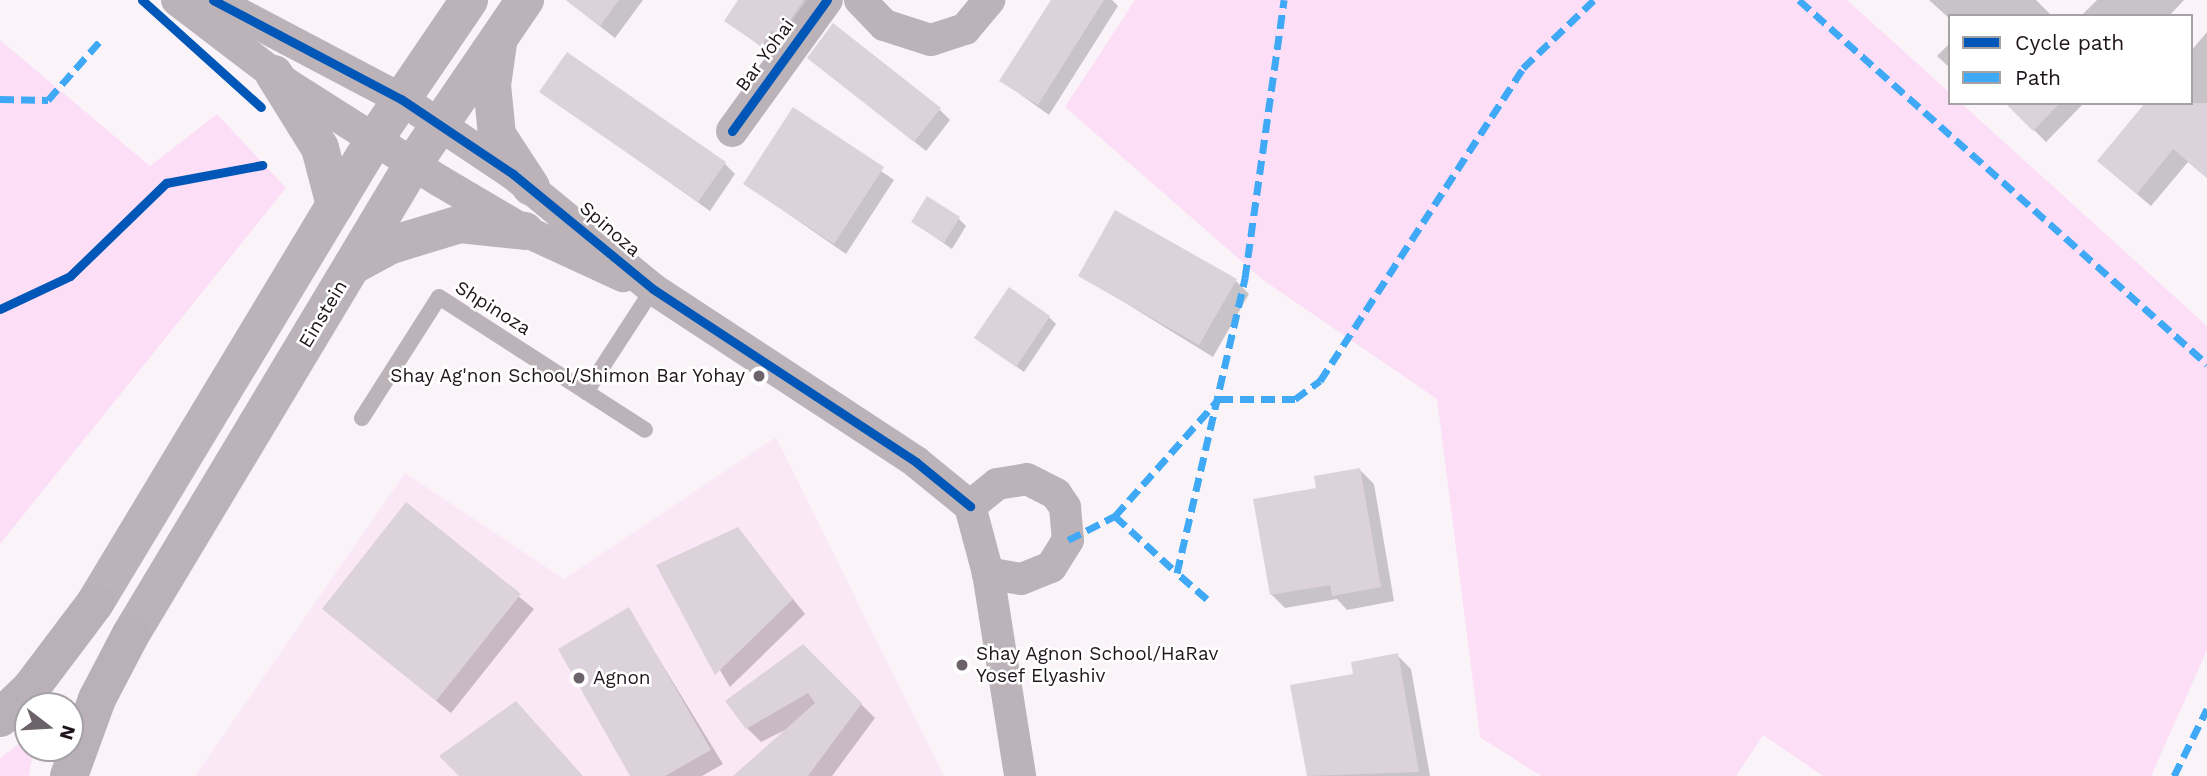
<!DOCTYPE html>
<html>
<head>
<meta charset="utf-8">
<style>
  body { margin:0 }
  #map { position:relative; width:2207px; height:776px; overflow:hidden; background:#faf4f9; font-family:"Work Sans",sans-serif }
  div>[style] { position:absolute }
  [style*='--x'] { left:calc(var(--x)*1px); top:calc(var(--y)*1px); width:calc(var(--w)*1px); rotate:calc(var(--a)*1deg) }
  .built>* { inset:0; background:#fbe8f7 }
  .green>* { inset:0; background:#fcdff6 }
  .shadow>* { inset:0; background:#0003 }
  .building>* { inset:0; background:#dcd3da }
  .lane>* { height:16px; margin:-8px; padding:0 8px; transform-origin:8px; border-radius:8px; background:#bcb3b9 }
  .street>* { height:32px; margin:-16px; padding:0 16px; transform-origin:16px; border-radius:16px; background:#bcb3b9 }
  .secondary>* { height:38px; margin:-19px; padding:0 19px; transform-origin:19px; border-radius:19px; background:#bbb3b9 }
  .highway>* { height:38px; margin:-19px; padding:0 19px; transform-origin:19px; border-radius:19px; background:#b9b0b8 }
  .quiet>* { height:7px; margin-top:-3.5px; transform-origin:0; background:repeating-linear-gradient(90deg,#3fa9f5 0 14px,transparent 0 21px) }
  .cycleway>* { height:9px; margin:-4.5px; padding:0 4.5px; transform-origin:4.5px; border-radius:4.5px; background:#0057b8 }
  .dots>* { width:19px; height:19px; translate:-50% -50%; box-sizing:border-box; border:4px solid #fff; border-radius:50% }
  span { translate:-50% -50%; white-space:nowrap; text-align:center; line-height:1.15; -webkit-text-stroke:5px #fff; paint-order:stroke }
  .street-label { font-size:19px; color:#1f151d }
  .poi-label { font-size:19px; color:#1f151d }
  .right { translate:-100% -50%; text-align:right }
  .left { translate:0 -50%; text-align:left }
  .legend { position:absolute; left:1948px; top:14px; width:245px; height:91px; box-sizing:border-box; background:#fff; border:2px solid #a5a1a5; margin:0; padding:9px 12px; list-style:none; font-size:21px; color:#1f151d }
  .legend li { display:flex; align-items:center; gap:14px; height:35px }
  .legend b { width:35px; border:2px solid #a5a1a5 }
  .north { position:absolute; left:14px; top:692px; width:70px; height:70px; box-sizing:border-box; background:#fff; border:2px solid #a5a1a5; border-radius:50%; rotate:107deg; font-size:19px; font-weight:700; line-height:28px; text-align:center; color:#1f151d }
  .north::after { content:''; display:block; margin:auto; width:24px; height:32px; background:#6c636a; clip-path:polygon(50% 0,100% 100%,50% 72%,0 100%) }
</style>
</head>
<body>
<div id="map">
  <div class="built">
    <div style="clip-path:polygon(776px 437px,944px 776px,195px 776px,405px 473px,564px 579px)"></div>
  </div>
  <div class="green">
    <div style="clip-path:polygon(1135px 0,1847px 0,1950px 93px,1950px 103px,1961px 103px,2207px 326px,2207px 650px,2151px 776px,1823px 776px,1763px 735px,1736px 776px,1541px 776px,1480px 737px,1437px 399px,1263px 280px,1065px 107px)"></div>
    <div style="clip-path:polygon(0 40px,150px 166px,217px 114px,286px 188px,0 544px)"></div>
    <div style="clip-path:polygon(28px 737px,28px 748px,34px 748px,29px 776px,0 776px,0 758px)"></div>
  </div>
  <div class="shadow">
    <div style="clip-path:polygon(566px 0,643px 0,615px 38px)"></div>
    <div style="clip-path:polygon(740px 0,810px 0,772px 55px,726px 20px)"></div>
    <div style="clip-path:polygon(1053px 0,1112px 0,1118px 6px,1049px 115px,1002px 81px)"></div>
    <div style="clip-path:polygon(1929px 0,2036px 0,2052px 16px,1950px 19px)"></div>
    <div style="clip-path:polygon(2097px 0,2184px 0,2169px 16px,2081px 16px)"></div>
    <div style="clip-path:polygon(2207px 32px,2207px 178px,2188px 162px,2151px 206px,2113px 174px,2191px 103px,2191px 51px)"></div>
    <div style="clip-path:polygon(1950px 43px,1950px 68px,1937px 56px)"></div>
    <div style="clip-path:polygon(810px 58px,939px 109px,950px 120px,926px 151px)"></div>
    <div style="clip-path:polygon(542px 92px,724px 163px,735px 174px,710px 211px)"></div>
    <div style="clip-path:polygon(2007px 103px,2084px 103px,2046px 142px)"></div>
    <div style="clip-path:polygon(793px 110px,894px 180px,846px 254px,745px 184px)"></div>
    <div style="clip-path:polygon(959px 219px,966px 226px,952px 249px,913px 222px)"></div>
    <div style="clip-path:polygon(1080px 275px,1236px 281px,1249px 294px,1213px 357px)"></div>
    <div style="clip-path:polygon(1049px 317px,1056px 324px,1024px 372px,976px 338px)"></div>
    <div style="clip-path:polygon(1360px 470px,1374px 484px,1394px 601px,1347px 610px,1337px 599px,1285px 608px,1271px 594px,1318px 490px)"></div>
    <div style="clip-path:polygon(407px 505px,534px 609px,451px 713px,324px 609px)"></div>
    <div style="clip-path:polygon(737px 529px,805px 614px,730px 687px,658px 566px)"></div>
    <div style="clip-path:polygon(629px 610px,723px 764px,702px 776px,632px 776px)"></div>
    <div style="clip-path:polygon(803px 646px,875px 718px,832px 776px,736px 776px,791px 727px,761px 742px,747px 728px)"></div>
    <div style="clip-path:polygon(1397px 655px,1411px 669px,1430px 776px,1308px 776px,1292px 686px,1355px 675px)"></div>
  </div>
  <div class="building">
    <div style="clip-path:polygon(566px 0,619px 0,600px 26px)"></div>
    <div style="clip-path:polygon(738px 0,804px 0,779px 36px,771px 30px,761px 46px,724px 21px)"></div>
    <div style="clip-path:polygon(1051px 0,1104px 0,1038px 105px,999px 81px)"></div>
    <div style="clip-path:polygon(833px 23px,941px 108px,914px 142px,807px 58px)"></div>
    <div style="clip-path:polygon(567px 52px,726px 162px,698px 202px,539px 92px)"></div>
    <div style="clip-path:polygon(2005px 103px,2060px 103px,2033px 131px)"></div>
    <div style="clip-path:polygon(2145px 103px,2207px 103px,2207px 178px,2173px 149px,2137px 194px,2097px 161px)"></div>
    <div style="clip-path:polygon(793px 107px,884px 167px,834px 244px,743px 184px)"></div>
    <div style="clip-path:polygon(927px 196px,960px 217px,944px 243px,911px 222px)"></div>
    <div style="clip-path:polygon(1115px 210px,1237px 279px,1199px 345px,1078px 276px)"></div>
    <div style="clip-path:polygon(1009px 287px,1050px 316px,1016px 367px,974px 338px)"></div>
    <div style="clip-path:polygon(1360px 468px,1381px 587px,1332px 596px,1330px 585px,1270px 595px,1253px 499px,1316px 488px,1314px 476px)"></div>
    <div style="clip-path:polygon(406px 502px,521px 594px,436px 701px,322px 609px)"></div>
    <div style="clip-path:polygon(738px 527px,793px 599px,715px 675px,656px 565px)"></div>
    <div style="clip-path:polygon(629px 607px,711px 750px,665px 776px,630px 776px,558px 649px)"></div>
    <div style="clip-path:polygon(803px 644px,862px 703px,808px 776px,733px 776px,815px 703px,808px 693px,746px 729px,725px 701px)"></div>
    <div style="clip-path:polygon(1398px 653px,1419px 772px,1307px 776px,1290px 685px,1353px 674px,1351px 662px)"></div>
    <div style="clip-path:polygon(516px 701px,583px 776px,459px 776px,439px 756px)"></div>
  </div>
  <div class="lane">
    <div style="--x:586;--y:392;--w:123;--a:-57"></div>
    <div style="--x:362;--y:418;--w:143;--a:-57.5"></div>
    <div style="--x:439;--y:297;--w:245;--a:32.8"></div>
  </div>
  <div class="street">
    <div style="--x:177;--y:0;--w:138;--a:37.4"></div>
    <div style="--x:287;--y:84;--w:181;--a:32.4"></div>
    <div style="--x:440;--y:181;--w:99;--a:30.5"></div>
    <div style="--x:525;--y:231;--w:108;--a:24.7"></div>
    <div style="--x:213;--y:0;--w:212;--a:27.8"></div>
    <div style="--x:401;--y:99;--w:135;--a:33.8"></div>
    <div style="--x:513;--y:174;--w:181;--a:39.4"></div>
    <div style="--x:653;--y:289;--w:315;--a:33.3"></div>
    <div style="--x:916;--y:462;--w:70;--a:39.2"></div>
    <div style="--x:860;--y:0;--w:35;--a:46"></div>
    <div style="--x:884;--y:25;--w:49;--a:17.7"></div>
    <div style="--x:931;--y:40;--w:36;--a:-18"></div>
    <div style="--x:965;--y:29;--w:38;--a:-50"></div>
    <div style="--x:732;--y:131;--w:162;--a:-54.1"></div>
    <div style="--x:970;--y:506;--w:69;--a:75"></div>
    <div style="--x:988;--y:573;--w:206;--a:81"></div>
    <div style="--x:970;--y:506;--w:35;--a:-39"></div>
    <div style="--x:997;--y:484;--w:30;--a:-9"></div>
    <div style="--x:1027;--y:479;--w:33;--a:27"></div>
    <div style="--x:1056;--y:494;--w:16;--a:55"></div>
    <div style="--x:1065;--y:507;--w:33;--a:85"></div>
    <div style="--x:1068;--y:540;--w:32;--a:122"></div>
    <div style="--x:1051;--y:567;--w:32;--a:158"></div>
    <div style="--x:1021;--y:579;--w:34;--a:-170"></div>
  </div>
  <div class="secondary">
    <div style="--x:498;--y:43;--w:42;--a:98.1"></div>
    <div style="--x:492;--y:85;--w:50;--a:84.3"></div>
    <div style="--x:497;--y:135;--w:62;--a:56.8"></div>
    <div style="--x:274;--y:74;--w:87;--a:58.1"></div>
    <div style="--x:320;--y:148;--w:59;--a:75.3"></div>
    <div style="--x:352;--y:266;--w:44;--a:-28.3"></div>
    <div style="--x:391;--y:245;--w:72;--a:-16.9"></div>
    <div style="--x:460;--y:224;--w:65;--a:6.1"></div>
    <div style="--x:95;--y:603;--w:541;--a:-58.93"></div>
    <div style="--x:374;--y:140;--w:169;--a:-55.8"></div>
    <div style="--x:131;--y:634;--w:548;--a:-59.04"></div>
    <div style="--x:413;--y:164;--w:199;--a:-55.7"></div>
  </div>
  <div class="highway">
    <div style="--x:0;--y:718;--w:43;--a:-44.1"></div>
    <div style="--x:31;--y:688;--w:106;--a:-53"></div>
    <div style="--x:69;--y:776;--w:82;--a:-70"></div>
    <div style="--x:97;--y:699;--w:73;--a:-62.4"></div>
  </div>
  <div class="quiet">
    <div style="--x:1799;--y:0;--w:547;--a:41.74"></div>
    <div style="--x:0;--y:99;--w:48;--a:1.2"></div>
    <div style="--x:48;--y:100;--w:79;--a:-48.6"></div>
    <div style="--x:1115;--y:516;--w:84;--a:42.6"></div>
    <div style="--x:1068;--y:540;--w:53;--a:-27.1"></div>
    <div style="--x:1115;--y:516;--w:157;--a:-48.4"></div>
    <div style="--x:1219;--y:399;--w:76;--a:0"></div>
    <div style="--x:1295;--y:399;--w:31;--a:-36"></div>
    <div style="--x:1320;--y:381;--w:373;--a:-57"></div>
    <div style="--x:1523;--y:68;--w:98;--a:-43.8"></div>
    <div style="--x:1207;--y:599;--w:40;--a:-139"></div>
    <div style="--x:1177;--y:573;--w:303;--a:-77"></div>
    <div style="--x:1245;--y:278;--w:281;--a:-82"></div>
    <div style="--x:2174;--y:776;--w:75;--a:-63.8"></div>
  </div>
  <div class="cycleway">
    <div style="--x:142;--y:0;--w:160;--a:42"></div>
    <div style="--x:213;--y:0;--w:212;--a:27.8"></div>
    <div style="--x:401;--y:99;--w:135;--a:33.8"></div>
    <div style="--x:513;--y:174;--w:181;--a:39.4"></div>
    <div style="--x:653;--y:289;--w:315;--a:33.3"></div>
    <div style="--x:916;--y:462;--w:70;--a:39.2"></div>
    <div style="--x:732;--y:131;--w:162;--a:-54.1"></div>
    <div style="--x:0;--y:309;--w:77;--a:-25.2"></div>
    <div style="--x:70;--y:276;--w:134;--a:-44.1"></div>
    <div style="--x:166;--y:183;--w:98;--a:-10.6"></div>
  </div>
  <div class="dots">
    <div style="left:759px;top:376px;background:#6c636a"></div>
    <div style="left:962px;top:665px;background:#6c636a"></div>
    <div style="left:579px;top:678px;background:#6c636a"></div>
  </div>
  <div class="street-label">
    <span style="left:765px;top:55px;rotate:-54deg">Bar Yohai</span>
    <span style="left:610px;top:229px;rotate:41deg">Spinoza</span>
    <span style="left:493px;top:308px;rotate:32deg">Shpinoza</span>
    <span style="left:323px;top:314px;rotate:-59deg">Einstein</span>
  </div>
  <div class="poi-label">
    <span class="right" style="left:745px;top:376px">Shay Ag'non School/Shimon Bar Yohay</span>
    <span class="left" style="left:976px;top:665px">Shay Agnon School/HaRav<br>Yosef Elyashiv</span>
    <span class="left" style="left:593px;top:678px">Agnon</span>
  </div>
  <ul class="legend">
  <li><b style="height:9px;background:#0057b8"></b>Cycle path</li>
  <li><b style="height:9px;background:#3fa9f5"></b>Path</li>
  </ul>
  <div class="north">N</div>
</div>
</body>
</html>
